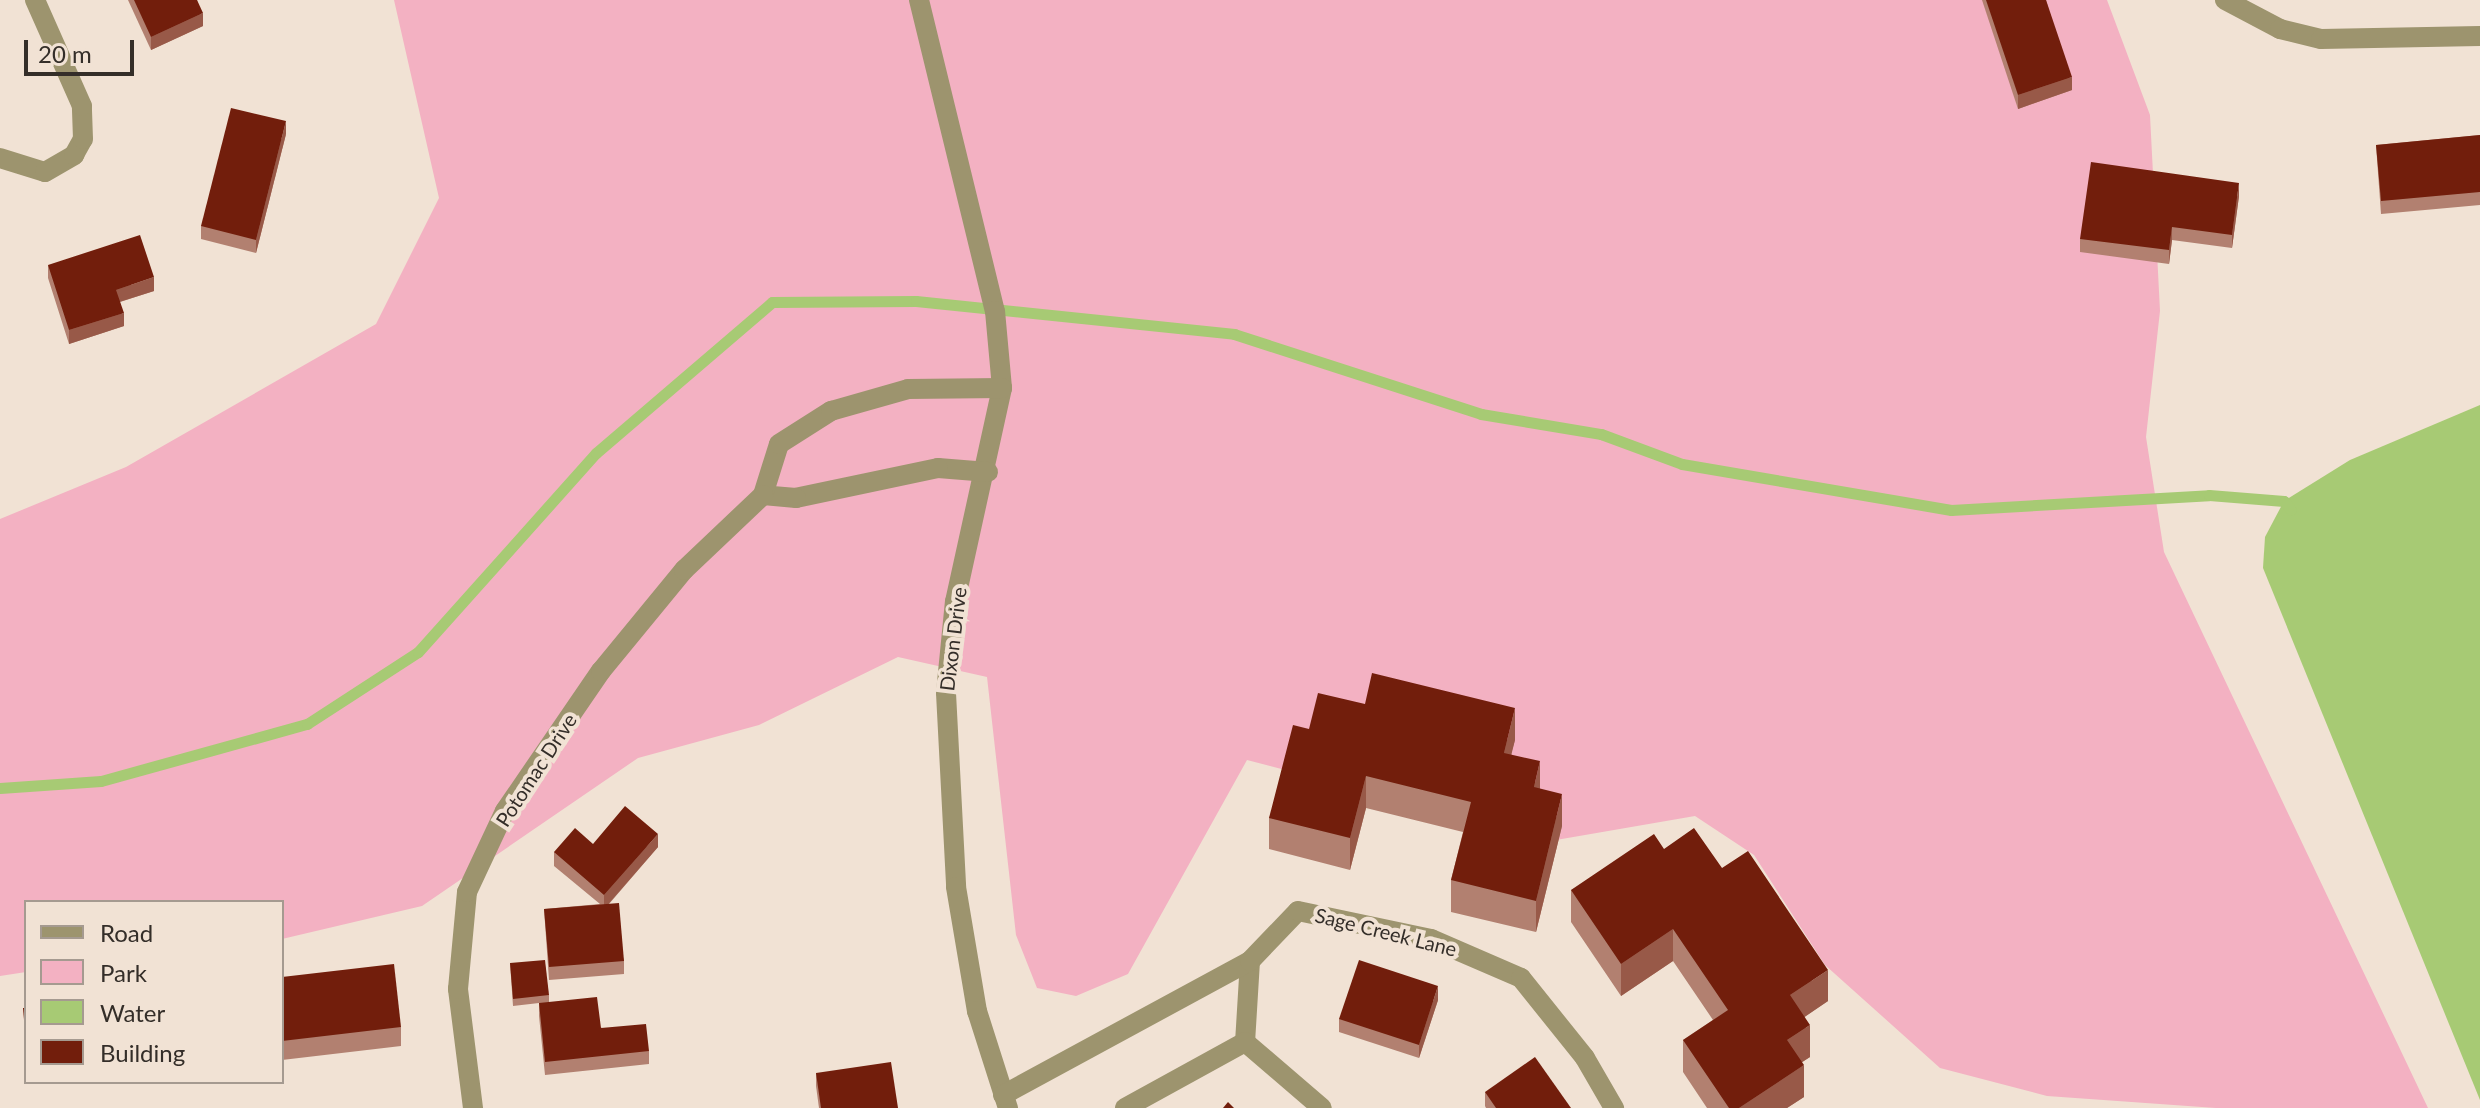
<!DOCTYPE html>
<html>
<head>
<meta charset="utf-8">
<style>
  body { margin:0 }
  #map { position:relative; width:2480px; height:1108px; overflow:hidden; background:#f1e2d4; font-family:Lato,sans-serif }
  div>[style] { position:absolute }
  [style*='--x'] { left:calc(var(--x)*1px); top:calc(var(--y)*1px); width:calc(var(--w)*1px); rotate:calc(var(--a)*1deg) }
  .green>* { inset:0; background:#f3b1c2 }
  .water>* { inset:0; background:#a7ca74 }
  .stream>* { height:11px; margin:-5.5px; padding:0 5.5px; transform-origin:5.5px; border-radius:5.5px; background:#a7ca74 }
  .minor>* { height:20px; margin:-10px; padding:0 10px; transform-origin:10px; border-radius:10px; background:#9d946e }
  .wall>* { inset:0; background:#b28070 }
  .shaded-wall>* { inset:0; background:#985948 }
  .building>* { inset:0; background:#721e0c }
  span { translate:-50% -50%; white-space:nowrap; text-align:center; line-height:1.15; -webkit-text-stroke:8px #f1e2d4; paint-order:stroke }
  .street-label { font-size:20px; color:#342e29 }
  .legend { position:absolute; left:24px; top:900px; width:260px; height:184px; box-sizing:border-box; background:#f1e2d4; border:2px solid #a59a90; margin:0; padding:10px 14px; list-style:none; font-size:24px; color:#342e29 }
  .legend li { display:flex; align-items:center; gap:16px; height:40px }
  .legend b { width:40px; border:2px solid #a59a90 }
  .scale { position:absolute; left:24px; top:40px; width:110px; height:36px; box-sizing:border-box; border:4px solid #342e29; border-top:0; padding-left:10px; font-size:24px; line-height:28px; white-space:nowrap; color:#342e29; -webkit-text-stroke:6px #f1e2d4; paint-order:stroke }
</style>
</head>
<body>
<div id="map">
  <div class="green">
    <div style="clip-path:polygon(394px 0,2107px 0,2150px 115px,2160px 311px,2146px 437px,2164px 552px,2428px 1108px,2216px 1108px,2047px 1096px,1940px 1068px,1825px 965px,1754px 855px,1695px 816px,1556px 840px,1247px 760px,1128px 974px,1076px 996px,1037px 988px,1016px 935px,987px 677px,898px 657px,759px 725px,638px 758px,422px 906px,282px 939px,282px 902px,26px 902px,26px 972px,0 976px,0 519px,126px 467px,376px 324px,439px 198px)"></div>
  </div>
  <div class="water">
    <div style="clip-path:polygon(2480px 405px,2480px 1100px,2263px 568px,2265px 537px,2284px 501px,2350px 460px)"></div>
  </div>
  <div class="stream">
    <div style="--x:0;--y:788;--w:101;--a:-4"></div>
    <div style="--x:101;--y:781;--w:214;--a:-15.5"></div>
    <div style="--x:307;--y:724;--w:132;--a:-33"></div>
    <div style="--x:418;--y:652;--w:267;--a:-48.2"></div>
    <div style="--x:596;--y:453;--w:232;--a:-40.6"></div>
    <div style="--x:772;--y:302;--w:144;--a:-0.4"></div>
    <div style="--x:916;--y:301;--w:320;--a:5.9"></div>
    <div style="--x:1234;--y:334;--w:260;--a:17.9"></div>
    <div style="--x:1481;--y:414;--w:122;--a:9.5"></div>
    <div style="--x:1601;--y:434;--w:86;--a:20.3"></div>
    <div style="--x:1682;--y:464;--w:273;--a:9.7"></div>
    <div style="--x:1951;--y:510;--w:258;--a:-3.3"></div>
    <div style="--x:2209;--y:495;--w:75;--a:4.6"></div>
    <div style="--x:2284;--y:501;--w:11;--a:52"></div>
  </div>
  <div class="minor">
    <div style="--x:919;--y:0;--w:320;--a:76.3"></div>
    <div style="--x:995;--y:311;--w:77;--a:84.8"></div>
    <div style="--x:1002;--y:388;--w:218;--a:102.4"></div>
    <div style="--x:955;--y:601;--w:92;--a:95.6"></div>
    <div style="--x:946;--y:693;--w:194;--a:87"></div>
    <div style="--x:956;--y:887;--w:126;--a:80.4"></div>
    <div style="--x:977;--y:1011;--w:102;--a:72.3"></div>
    <div style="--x:2225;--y:0;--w:62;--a:27.8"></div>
    <div style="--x:2280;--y:29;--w:42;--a:13.7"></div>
    <div style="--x:2321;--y:39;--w:159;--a:-1.1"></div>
    <div style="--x:0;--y:158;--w:47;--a:17.3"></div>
    <div style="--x:45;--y:172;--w:34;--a:-30"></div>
    <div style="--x:74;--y:155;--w:18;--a:-61"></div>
    <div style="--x:83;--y:139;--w:33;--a:-92"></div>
    <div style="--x:82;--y:106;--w:116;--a:-113.9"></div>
    <div style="--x:988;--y:472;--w:50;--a:-175.4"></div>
    <div style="--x:938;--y:468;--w:145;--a:168.1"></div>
    <div style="--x:796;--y:498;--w:33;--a:-175"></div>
    <div style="--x:763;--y:495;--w:53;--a:-72.6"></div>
    <div style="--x:779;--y:444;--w:62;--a:-32.4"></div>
    <div style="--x:831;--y:411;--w:80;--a:-15.9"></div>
    <div style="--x:908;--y:389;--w:94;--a:-0.6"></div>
    <div style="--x:1250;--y:961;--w:81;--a:93.5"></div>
    <div style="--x:1245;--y:1042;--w:101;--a:40.6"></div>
    <div style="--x:1003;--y:1095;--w:281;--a:-28.5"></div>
    <div style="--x:1250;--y:961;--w:69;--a:-46.2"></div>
    <div style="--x:1298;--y:911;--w:136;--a:11.9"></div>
    <div style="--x:1431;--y:939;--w:98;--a:23.4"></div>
    <div style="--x:1521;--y:978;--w:102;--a:51.3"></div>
    <div style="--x:1585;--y:1058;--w:58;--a:59.9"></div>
    <div style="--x:473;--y:1108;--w:120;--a:-97.2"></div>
    <div style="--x:458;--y:989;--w:97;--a:-84.7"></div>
    <div style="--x:467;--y:892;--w:89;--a:-64.9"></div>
    <div style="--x:505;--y:811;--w:170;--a:-55.6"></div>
    <div style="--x:601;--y:671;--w:131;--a:-50.6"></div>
    <div style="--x:684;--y:570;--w:109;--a:-43.5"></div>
    <div style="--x:1125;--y:1108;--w:137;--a:-28.8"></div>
  </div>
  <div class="wall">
    <div style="clip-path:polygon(128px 0,197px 0,203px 26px,151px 50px)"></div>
    <div style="clip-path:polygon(1982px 0,2046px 0,2072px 90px,2018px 109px)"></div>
    <div style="clip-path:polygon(286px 134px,256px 253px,201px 239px,201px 226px)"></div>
    <div style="clip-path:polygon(2480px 135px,2480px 205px,2381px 214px,2376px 145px)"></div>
    <div style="clip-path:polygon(2239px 196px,2232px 248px,2172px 240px,2169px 264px,2080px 252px,2080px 239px)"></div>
    <div style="clip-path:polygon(48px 265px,154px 291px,120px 302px,124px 326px,69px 344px,48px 278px)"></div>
    <div style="clip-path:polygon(1309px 729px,1515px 740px,1511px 754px,1540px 789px,1562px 826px,1536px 932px,1451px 912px,1451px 880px,1463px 832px,1366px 808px,1350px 870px,1269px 849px,1269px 818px)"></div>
    <div style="clip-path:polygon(593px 844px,658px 847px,609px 904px,624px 961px,624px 974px,549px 980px,544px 909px,600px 904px,554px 866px,554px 852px)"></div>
    <div style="clip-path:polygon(1664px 849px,1722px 868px,1828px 1001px,1804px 1017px,1810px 1057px,1802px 1062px,1804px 1097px,1787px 1108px,1707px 1108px,1683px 1072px,1683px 1040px,1713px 1020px,1673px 961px,1621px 996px,1571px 922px,1571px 890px)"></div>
    <div style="clip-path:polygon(510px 963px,549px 995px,549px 1002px,649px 1051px,649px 1064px,545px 1075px,539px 1016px,539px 1003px,513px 1006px)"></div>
    <div style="clip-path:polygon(282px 977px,401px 1027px,401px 1046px,282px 1060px)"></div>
    <div style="clip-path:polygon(1438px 1000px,1419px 1058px,1339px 1032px,1339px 1019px)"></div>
    <div style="clip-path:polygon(816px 1073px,898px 1108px,819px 1108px,816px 1086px)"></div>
    <div style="clip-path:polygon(1485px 1092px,1571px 1108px,1486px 1108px,1485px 1106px)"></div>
  </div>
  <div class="shaded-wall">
    <div style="clip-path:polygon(203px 13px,203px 26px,151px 50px,151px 37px)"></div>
    <div style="clip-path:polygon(2072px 77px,2072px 90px,2018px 109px,2018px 95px)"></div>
    <div style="clip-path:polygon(286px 121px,286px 134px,256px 253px,256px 240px)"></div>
    <div style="clip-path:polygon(2239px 183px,2239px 196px,2232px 248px,2232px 235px)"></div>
    <div style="clip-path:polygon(2172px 227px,2172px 240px,2169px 264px,2169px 250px)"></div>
    <div style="clip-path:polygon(154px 277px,154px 291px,116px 303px,116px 290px)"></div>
    <div style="clip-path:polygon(124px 313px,124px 326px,69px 344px,69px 330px)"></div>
    <div style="clip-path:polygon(1515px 708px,1515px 740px,1504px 784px,1504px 753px)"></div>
    <div style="clip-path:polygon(1540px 761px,1540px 793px,1534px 787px)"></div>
    <div style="clip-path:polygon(1366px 776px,1366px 808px,1350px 870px,1350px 838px)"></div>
    <div style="clip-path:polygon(1562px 794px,1562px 826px,1536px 932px,1536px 901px)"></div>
    <div style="clip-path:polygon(658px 834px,658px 847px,604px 909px,604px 895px)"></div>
    <div style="clip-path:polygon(1673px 929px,1673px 961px,1621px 996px,1621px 964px)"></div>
    <div style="clip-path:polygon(1828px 970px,1828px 1001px,1790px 1027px,1790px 995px)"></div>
    <div style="clip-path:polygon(1438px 986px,1438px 1000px,1419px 1058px,1419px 1045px)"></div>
    <div style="clip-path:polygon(1810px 1025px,1810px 1057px,1787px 1072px,1787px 1040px)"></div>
    <div style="clip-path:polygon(1804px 1065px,1804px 1097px,1787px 1108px,1739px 1108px)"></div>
  </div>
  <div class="building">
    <div style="clip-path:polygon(134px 0,197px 0,203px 13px,151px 37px)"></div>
    <div style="clip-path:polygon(1986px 0,2046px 0,2072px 77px,2018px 95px)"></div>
    <div style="clip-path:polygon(231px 108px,286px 121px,256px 240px,201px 226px)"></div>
    <div style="clip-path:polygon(2480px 135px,2480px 192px,2381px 201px,2376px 145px)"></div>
    <div style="clip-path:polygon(2091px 162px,2239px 183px,2232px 235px,2172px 227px,2169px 250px,2080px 239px)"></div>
    <div style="clip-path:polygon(140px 235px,154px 277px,116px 290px,124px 313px,69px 330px,48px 265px)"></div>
    <div style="clip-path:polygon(1372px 673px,1515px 708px,1504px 753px,1540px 761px,1534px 787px,1562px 794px,1536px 901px,1451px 880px,1471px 802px,1366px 776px,1350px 838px,1269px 818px,1293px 725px,1309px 729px,1318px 693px,1365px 704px)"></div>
    <div style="clip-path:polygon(625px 806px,658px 834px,604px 895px,554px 852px,575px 828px,593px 844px)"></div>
    <div style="clip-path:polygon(1694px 828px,1722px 868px,1748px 851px,1828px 970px,1790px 995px,1810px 1025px,1787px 1040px,1804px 1065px,1739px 1108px,1729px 1108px,1683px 1040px,1728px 1010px,1673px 929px,1621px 964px,1571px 890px,1654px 834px,1664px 849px)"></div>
    <div style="clip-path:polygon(619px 903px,624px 961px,549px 967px,544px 909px)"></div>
    <div style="clip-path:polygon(545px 960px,549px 995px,513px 999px,510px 963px)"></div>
    <div style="clip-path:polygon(1359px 960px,1438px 986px,1419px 1045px,1339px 1019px)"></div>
    <div style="clip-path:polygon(394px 964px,401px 1027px,282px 1041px,282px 977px)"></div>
    <div style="clip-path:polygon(597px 997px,601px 1028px,646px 1024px,649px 1051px,545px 1062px,539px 1003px)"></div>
    <div style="clip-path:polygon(23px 1008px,26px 1008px,26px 1043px)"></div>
    <div style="clip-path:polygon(1535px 1057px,1571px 1108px,1496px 1108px,1485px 1092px)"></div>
    <div style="clip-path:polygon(891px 1062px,898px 1108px,821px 1108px,816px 1073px)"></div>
    <div style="clip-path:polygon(1228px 1102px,1234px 1108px,1223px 1108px)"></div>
  </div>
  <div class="street-label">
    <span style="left:953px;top:639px;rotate:-83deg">Dixon Drive</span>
    <span style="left:536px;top:770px;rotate:-57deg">Potomac Drive</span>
    <span style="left:1386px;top:932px;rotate:14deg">Sage Creek Lane</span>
  </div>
  <ul class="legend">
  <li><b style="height:10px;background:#9d946e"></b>Road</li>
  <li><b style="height:22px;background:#f3b1c2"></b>Park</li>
  <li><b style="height:22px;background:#a7ca74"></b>Water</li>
  <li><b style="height:22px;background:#721e0c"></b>Building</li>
  </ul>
  <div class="scale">20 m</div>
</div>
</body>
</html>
